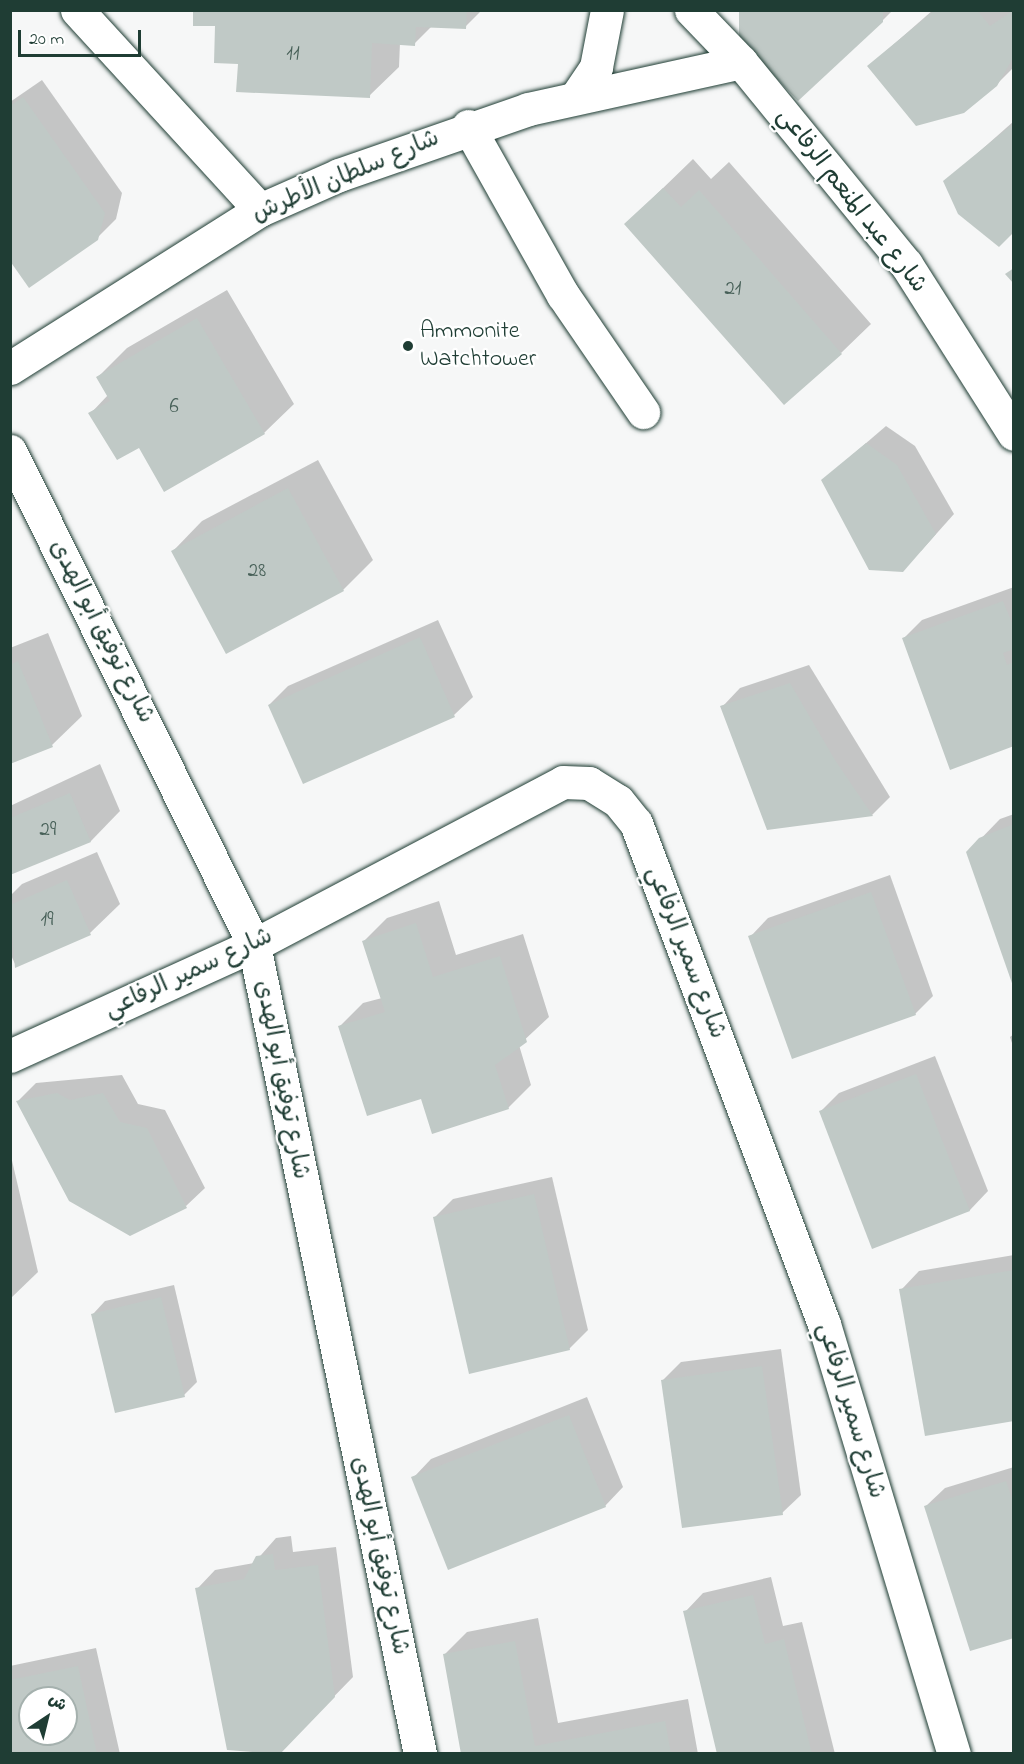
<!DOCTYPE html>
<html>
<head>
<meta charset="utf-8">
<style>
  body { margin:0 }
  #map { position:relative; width:1024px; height:1764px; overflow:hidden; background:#f6f7f7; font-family:"Indie Flower","Playpen Sans Arabic",sans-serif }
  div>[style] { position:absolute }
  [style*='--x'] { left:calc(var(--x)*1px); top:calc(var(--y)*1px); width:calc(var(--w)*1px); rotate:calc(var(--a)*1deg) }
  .shadow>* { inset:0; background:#0003 }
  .building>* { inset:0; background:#c0c9c6 }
  .roads { filter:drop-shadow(0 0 2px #1f3d34) drop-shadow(0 0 2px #1f3d34) }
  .minor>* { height:33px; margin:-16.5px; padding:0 16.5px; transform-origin:16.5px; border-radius:16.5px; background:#fff }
  .dots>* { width:16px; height:16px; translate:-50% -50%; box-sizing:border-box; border:3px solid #fff; border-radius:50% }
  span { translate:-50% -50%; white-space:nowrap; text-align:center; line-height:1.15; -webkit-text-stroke:4.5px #fff; paint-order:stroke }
  .number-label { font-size:21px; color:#476058 }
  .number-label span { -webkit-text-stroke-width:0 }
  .street-label { font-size:24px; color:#1f3d34 }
  .poi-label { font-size:24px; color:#1f3d34 }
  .left { translate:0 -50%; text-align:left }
  .frame { position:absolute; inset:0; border:12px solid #1f3d34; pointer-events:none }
  .north { position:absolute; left:18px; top:1686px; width:60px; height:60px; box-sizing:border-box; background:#fff; border:2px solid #a5b1ae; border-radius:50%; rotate:35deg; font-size:16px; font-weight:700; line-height:24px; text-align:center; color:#1f3d34 }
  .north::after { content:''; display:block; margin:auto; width:21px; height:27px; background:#1f3d34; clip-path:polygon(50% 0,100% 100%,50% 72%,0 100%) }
  .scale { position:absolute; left:18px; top:30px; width:123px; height:27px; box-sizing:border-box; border:3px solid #1f3d34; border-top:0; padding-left:8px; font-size:18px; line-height:21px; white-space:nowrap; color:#1f3d34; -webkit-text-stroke:4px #fff; paint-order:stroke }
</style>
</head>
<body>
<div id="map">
  <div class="shadow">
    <div style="clip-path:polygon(195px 10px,482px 10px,465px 27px,432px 26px,414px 44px,400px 43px,399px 67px,369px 96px,240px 63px,217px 25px)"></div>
    <div style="clip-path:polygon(740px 10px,893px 10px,882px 21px)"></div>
    <div style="clip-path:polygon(933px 10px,1014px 10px,1014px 67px,996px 85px,869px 66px)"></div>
    <div style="clip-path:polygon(42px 80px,122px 193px,116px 219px,97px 238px,10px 259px,10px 102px)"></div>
    <div style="clip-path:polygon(1014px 121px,1014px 230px,945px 182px)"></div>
    <div style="clip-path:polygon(693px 159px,711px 179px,729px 162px,871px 324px,841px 353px,626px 224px)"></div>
    <div style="clip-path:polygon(227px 290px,294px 404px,264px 433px,139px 446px,90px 414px,108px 395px,98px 377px,127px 348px)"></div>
    <div style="clip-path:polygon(886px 426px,915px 446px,954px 514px,921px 551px,823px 480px)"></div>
    <div style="clip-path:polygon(318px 460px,373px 560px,343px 590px,173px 551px,202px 521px)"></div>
    <div style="clip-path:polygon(1014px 587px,1014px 745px,903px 639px,922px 620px)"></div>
    <div style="clip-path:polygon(438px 620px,473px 697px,454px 715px,304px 782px,269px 705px,288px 686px)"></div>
    <div style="clip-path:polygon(48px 633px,82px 716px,52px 745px,10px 762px,10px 648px)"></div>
    <div style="clip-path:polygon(809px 665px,890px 797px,872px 815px,722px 707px,740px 688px)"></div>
    <div style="clip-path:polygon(100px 764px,120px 811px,91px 841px,10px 874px,10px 806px)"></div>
    <div style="clip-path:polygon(1014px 814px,1014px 980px,968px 852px,1000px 819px)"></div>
    <div style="clip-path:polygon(97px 852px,120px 904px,90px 933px,16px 966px,10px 953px,10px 896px,22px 884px)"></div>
    <div style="clip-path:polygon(890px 875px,933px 996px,915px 1014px,750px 937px,768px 918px)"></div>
    <div style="clip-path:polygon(439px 901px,456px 955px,523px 934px,549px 1017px,519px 1045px,531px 1085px,508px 1108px,422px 1097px,340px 1026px,363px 1003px,382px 998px,364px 941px,387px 918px)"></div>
    <div style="clip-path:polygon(1014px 1034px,1014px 1049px,1010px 1037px)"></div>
    <div style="clip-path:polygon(935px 1056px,988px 1191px,970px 1210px,873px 1247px,820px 1112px,839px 1093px)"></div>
    <div style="clip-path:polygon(122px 1075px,138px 1104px,165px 1110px,205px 1188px,186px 1206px,18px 1101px,36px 1083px)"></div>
    <div style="clip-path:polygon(10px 1152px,38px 1272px,10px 1299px)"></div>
    <div style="clip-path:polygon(552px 1177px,588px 1330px,569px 1349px,434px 1218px,453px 1199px)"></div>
    <div style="clip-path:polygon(1014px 1255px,1014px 1420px,901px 1290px,919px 1271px)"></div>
    <div style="clip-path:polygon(174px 1285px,197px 1382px,184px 1395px,93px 1314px,105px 1301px)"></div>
    <div style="clip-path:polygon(781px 1349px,801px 1495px,782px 1513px,663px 1380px,681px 1362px)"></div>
    <div style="clip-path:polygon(587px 1397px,623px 1487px,605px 1506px,413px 1478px,431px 1459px)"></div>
    <div style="clip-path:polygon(1014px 1467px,1014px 1636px,926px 1506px,945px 1488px)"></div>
    <div style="clip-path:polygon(291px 1536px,293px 1552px,336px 1547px,353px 1677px,278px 1754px,228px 1749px,197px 1589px,215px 1570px,254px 1563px,276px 1538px)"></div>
    <div style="clip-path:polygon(771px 1577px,783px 1626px,802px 1622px,835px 1754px,719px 1754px,685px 1612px,703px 1593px)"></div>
    <div style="clip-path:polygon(538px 1618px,558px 1723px,688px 1699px,698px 1754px,463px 1754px,444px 1655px,467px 1632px)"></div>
    <div style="clip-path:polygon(evenodd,96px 1648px,120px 1754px,10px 1754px,10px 1666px,96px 1648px,30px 1698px,66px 1698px,66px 1734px,30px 1734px,30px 1698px)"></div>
  </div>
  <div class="building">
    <div style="clip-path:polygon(193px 10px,467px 10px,466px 29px,416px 27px,415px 46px,372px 43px,370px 98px,236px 92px,238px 64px,214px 63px,215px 26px,193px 26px)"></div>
    <div style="clip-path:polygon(739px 10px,883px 10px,883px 22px,798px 101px,739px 39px)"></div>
    <div style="clip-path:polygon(935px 10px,977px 10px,990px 26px,1014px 10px,1014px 56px,997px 86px,964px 113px,916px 126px,867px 66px)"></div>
    <div style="clip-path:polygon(23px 97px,105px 213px,98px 240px,29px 288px,10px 261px,10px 106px)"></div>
    <div style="clip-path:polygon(1014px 123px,1014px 232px,999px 247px,958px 214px,943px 181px)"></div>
    <div style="clip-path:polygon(663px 188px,681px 207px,699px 190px,842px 354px,784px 405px,624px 224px)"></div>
    <div style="clip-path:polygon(1014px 268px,1014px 284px,1005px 274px)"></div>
    <div style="clip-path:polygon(197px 318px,265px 434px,164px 492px,139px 448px,117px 460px,88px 413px,110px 401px,96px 377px)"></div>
    <div style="clip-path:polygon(866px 443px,897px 465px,936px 534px,903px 572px,869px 570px,821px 480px)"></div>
    <div style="clip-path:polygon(288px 488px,344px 591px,226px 654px,171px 551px)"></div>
    <div style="clip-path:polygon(1003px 601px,1014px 628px,1014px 649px,1003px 653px,1007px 665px,1014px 662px,1014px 746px,950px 770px,902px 638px)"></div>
    <div style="clip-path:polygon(420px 637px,455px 717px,303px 784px,268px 705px)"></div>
    <div style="clip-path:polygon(18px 661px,53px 747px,10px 764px,10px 665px)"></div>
    <div style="clip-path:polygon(790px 683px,835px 760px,873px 816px,767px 830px,720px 706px)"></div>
    <div style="clip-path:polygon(70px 793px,91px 842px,10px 875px,10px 818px)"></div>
    <div style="clip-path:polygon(1014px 824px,1014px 986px,1013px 986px,966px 852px,979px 838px)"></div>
    <div style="clip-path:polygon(67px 880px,91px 935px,15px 968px,10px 905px)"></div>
    <div style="clip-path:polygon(871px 892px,916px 1015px,792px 1059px,748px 936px)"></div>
    <div style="clip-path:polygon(416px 923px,433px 977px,500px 956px,527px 1042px,495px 1065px,509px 1109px,432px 1134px,421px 1099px,367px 1116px,338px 1026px,385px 1012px,362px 941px)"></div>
    <div style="clip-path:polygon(916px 1074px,970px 1211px,872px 1249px,819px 1111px)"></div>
    <div style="clip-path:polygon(57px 1093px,70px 1100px,103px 1093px,120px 1122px,147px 1128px,187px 1208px,130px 1236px,69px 1201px,16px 1101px)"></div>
    <div style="clip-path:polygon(534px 1194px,570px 1350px,469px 1374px,433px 1217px)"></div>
    <div style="clip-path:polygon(1014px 1270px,1014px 1421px,925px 1436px,899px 1289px)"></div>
    <div style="clip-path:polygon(161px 1297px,185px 1397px,115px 1413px,91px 1314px)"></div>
    <div style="clip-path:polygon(762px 1366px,783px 1515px,682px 1528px,661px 1380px)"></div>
    <div style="clip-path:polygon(569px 1415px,606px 1507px,448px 1570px,411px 1477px)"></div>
    <div style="clip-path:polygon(1006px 1481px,1014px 1505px,1014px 1638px,970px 1651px,924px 1506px)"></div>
    <div style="clip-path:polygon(273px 1554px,275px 1570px,318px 1565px,335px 1697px,280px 1754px,227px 1750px,195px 1588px,244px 1579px,256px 1556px)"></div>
    <div style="clip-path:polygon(753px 1595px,765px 1644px,784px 1639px,812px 1754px,717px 1754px,683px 1611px)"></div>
    <div style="clip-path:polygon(515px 1641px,535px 1746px,665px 1721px,671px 1754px,461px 1754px,443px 1654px)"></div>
    <div style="clip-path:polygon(evenodd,78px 1666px,97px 1754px,10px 1754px,10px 1680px,78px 1666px,30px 1698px,66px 1698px,66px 1734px,30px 1734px,30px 1698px)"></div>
  </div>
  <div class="roads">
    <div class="minor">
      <div style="--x:77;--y:10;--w:271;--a:47.5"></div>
      <div style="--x:691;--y:10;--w:72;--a:46.1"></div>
      <div style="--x:741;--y:62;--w:261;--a:50.8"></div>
      <div style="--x:906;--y:264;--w:201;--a:57.6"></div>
      <div style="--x:576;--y:97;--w:36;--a:-56"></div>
      <div style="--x:596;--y:67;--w:58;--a:-79.1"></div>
      <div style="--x:468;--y:126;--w:194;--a:60.7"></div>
      <div style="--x:563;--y:295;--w:142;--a:55.6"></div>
      <div style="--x:10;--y:368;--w:296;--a:-32.3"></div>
      <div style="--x:260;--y:210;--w:86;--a:-23.9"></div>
      <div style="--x:339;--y:175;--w:200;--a:-19.2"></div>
      <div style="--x:528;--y:109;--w:218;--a:-12.4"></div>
      <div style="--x:10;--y:451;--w:551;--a:63.71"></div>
      <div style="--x:254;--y:945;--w:826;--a:78.4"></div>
      <div style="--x:10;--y:1056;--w:268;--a:-24.5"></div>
      <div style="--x:254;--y:945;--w:349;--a:-27.8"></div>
      <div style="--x:563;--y:782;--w:26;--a:2"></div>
      <div style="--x:589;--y:783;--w:34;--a:32"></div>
      <div style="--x:618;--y:801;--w:28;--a:51"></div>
      <div style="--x:636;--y:823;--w:535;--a:69.43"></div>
      <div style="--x:824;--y:1324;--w:449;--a:73.2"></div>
    </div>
  </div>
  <div class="dots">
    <div style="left:408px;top:346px;background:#1f3d34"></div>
  </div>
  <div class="number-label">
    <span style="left:293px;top:54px">11</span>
    <span style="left:733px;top:289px">21</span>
    <span style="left:174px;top:407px">6</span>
    <span style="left:257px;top:571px">28</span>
    <span style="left:48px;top:830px">29</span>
    <span style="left:47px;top:920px">19</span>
  </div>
  <div class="street-label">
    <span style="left:346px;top:177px;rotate:-23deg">شارع سلطان الأطرش</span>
    <span style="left:851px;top:201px;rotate:52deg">شارع عبد المنعم الرفاعي</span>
    <span style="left:101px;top:632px;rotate:63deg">شارع توفيق أبو الهدى</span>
    <span style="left:685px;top:953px;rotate:69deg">شارع سمير الرفاعي</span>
    <span style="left:189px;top:974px;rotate:-25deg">شارع سمير الرفاعي</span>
    <span style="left:281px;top:1080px;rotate:79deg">شارع توفيق أبو الهدى</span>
    <span style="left:850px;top:1411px;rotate:73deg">شارع سمير الرفاعي</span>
    <span style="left:379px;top:1556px;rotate:78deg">شارع توفيق أبو الهدى</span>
  </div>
  <div class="poi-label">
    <span class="left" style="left:420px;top:346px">Ammonite<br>Watchtower</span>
  </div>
  <div class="frame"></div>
  <div class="north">ش</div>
  <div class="scale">20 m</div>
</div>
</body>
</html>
